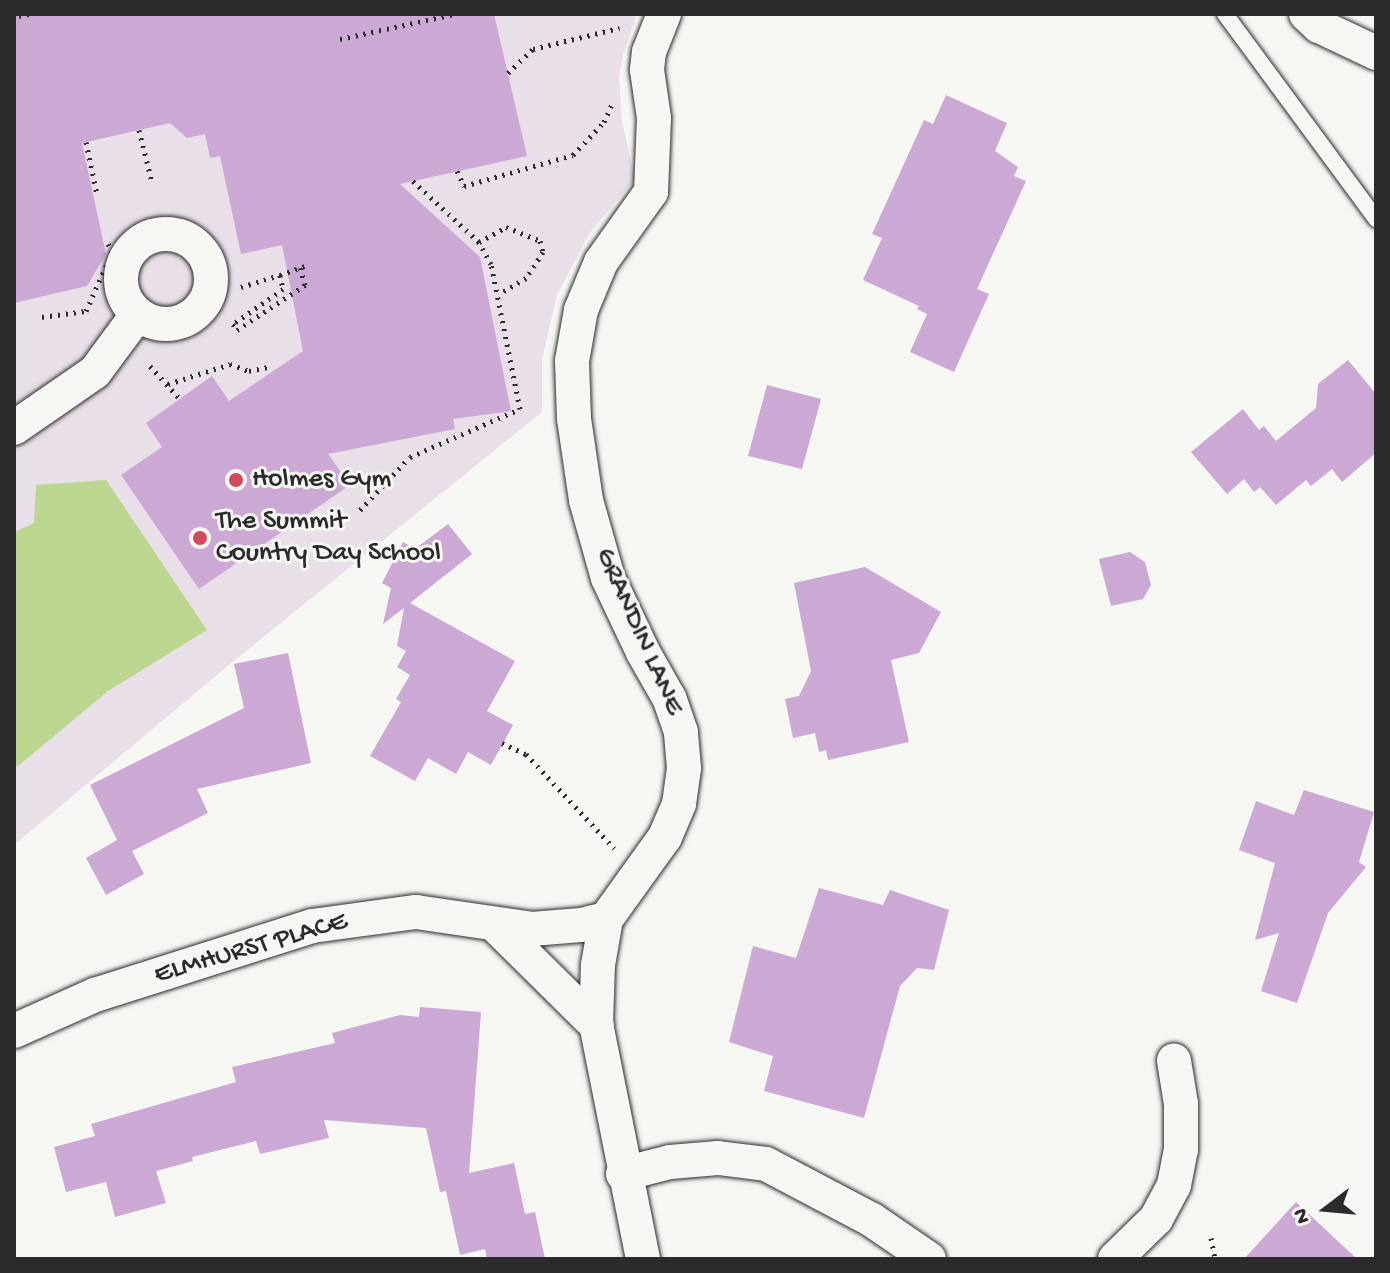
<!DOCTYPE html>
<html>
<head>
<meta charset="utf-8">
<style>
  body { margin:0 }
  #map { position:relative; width:1390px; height:1273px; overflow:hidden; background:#f6f6f2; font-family:"Gochi Hand",sans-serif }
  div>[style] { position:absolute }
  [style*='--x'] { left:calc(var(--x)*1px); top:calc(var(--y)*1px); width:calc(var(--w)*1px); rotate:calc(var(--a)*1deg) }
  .built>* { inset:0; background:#e9dfe9 }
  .green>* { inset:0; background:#bbd78f }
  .building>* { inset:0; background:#cba9d4 }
  .path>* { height:5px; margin-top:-2.5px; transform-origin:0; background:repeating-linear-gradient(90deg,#2b2b2b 0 2px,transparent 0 8px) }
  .roads { filter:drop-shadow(0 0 2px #2b2b2b) drop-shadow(0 0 2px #2b2b2b) }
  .service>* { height:16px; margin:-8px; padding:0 8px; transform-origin:8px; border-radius:8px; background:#f6f6f2 }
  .minor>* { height:34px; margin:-17px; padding:0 17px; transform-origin:17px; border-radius:17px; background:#f6f6f2 }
  .minor>.ring { margin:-17px; padding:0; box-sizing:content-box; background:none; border:34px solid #f6f6f2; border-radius:50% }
  .dots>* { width:22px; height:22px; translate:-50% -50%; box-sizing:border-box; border:4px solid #f6f6f2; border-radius:50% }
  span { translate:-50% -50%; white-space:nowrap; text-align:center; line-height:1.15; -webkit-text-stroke:6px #f6f6f2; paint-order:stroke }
  .poi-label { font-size:28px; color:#2b2b2b }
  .left { translate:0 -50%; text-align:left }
  .street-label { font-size:28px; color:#2b2b2b }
  .frame { position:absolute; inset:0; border:16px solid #2b2b2b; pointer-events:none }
  .north { position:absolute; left:1286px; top:1169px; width:80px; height:80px; -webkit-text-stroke:6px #f6f6f2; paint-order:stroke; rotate:254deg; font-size:22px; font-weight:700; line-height:32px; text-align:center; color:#2b2b2b }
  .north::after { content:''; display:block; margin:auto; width:28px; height:36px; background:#2b2b2b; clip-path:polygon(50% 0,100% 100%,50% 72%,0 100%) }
</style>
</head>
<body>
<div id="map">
  <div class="built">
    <div style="clip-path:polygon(14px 14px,637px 14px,623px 55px,619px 78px,622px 122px,635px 179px,589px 234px,557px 295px,542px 359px,542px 412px,230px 664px,14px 845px)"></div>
  </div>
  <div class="green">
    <div style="clip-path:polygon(106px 480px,207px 630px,108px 691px,18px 766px,14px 765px,14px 532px,34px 523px,36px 485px)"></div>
  </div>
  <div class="building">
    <div style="clip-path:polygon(14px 14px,494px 14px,527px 156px,400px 184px,480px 257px,511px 411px,453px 419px,455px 429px,328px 454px,350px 485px,199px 589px,121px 475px,162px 447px,146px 423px,212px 376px,229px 401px,303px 351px,282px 245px,241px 254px,220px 156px,210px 158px,205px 134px,187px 138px,170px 123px,82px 143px,106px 254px,87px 286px,14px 303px)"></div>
    <div style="clip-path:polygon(946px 95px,1007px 123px,995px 151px,1018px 167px,1014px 176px,1026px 181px,977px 289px,989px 294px,954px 372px,910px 352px,927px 314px,917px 309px,919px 306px,863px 280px,882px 238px,872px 234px,924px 120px,933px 124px)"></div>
    <div style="clip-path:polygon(1348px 360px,1376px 394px,1376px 453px,1342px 482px,1332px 469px,1311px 486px,1306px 480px,1276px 505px,1260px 487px,1254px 492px,1244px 479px,1227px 494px,1191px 452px,1243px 409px,1259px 430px,1264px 426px,1276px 441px,1316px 408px,1318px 384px)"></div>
    <div style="clip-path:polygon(767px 385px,821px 399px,802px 469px,748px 456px)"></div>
    <div style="clip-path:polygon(448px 524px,472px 554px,410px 603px,515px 661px,487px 711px,513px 725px,491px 765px,468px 752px,456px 774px,428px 758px,415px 781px,370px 756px,401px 702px,396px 699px,410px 675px,397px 667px,406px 651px,397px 646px,404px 608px,383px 624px,391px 588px,382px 583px,403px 542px,415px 549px)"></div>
    <div style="clip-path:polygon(1130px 552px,1145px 562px,1151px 585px,1143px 599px,1111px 606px,1099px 559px)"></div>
    <div style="clip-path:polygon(865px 567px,941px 612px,919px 653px,891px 660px,909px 742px,828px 760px,826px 750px,819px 752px,815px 733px,793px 738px,785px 699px,799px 696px,811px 671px,794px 583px)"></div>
    <div style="clip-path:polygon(288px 653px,311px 763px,197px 789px,208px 813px,132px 851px,144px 874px,106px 895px,86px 858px,117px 840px,90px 785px,244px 708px,234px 664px)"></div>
    <div style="clip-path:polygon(1304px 790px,1374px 812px,1359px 862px,1366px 867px,1328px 913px,1297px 1003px,1261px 991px,1279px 933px,1255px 940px,1275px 863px,1239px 850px,1256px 801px,1294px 815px)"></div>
    <div style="clip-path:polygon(819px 888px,883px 905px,890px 890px,949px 910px,934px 970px,917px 968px,900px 986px,864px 1118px,764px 1091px,773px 1056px,729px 1042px,753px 946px,796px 958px)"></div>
    <div style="clip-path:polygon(420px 1007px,481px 1012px,469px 1173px,514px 1163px,525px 1214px,535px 1212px,545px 1259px,487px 1259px,485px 1249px,460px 1255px,446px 1191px,440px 1192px,426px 1128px,324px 1120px,329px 1138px,260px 1154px,256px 1141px,192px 1157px,193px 1161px,156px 1171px,166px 1203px,115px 1217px,106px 1182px,66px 1192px,54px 1147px,95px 1136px,91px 1124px,236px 1082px,232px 1067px,335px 1043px,332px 1033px,400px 1015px,419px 1017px)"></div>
    <div style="clip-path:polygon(1296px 1202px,1357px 1259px,1244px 1259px)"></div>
  </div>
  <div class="path">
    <div style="--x:19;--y:16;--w:10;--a:-11"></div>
    <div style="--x:340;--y:39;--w:118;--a:-12.3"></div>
    <div style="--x:508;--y:73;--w:35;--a:-44"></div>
    <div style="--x:533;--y:49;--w:89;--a:-13.7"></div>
    <div style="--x:139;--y:130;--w:54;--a:76"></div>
    <div style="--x:86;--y:142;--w:53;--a:78.1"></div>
    <div style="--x:457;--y:171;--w:17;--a:65"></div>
    <div style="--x:464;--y:186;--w:113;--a:-15.9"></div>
    <div style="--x:573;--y:155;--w:45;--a:-46.8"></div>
    <div style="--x:604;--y:122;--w:20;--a:-66"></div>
    <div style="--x:479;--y:242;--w:31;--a:-29"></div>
    <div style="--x:506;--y:227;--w:37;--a:22"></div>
    <div style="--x:540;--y:241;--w:11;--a:75"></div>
    <div style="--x:543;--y:252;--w:31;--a:123"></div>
    <div style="--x:526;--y:278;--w:31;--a:149"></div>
    <div style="--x:280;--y:275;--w:30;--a:-20"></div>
    <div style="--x:241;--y:287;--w:41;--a:-17.1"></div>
    <div style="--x:280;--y:275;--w:14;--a:78"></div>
    <div style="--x:283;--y:289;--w:61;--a:145"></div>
    <div style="--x:233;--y:324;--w:7;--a:56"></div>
    <div style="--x:237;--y:330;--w:82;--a:-33.5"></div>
    <div style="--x:305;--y:285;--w:18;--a:-106"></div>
    <div style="--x:42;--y:317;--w:44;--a:-7.8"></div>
    <div style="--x:86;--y:311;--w:64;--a:-65.9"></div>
    <div style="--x:112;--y:253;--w:11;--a:-112"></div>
    <div style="--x:150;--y:366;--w:45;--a:47.7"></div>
    <div style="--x:168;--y:384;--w:65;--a:-17.9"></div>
    <div style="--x:230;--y:364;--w:20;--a:20"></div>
    <div style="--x:249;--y:371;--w:19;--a:-12"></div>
    <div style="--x:360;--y:510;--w:73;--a:-46.7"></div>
    <div style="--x:410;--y:457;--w:120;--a:-23.6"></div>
    <div style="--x:520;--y:409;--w:148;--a:-101.3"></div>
    <div style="--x:491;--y:264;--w:25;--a:-119"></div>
    <div style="--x:479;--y:242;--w:90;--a:-137.3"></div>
    <div style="--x:502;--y:743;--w:26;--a:25"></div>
    <div style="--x:526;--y:754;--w:129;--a:46.9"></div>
    <div style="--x:1211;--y:1238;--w:21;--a:79"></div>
  </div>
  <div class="roads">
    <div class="service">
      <div style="--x:1225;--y:14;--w:255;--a:53.6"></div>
    </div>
    <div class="minor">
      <div style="--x:1306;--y:14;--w:18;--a:43"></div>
      <div style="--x:1319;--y:26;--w:63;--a:25.3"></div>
      <div class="ring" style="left:121px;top:234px;width:56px;height:56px"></div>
      <div style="--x:14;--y:428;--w:98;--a:-34.7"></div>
      <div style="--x:95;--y:372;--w:71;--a:-53.6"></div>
      <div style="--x:496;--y:926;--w:142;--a:44.7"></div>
      <div style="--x:14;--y:1031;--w:89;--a:-24"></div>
      <div style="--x:95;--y:995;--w:228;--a:-17.6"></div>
      <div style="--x:312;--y:926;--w:105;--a:-7.7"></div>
      <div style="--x:416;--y:912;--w:117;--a:8.3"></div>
      <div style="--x:532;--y:929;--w:49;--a:-4.7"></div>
      <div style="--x:581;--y:925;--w:26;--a:-13"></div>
      <div style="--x:623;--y:1174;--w:49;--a:-14.3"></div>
      <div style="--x:670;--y:1162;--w:48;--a:-4.8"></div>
      <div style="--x:718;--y:1158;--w:48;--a:7.1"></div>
      <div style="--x:766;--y:1164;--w:120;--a:27.8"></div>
      <div style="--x:872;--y:1220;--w:69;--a:34.4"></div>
      <div style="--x:643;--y:1259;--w:240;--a:-101.3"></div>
      <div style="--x:596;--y:1024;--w:59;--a:-88.1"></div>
      <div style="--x:598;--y:965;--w:47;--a:-80.1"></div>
      <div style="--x:606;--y:919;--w:101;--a:-54.3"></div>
      <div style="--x:665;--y:837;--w:36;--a:-67"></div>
      <div style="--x:679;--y:804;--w:36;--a:-82"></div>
      <div style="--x:684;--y:768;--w:36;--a:-95"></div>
      <div style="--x:681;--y:732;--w:36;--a:-109"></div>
      <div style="--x:669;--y:698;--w:53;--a:-119.5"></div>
      <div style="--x:643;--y:652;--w:82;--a:-115.3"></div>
      <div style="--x:608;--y:578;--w:81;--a:-105.8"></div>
      <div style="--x:586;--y:500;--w:82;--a:-98.4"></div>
      <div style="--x:574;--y:419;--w:58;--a:-92"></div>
      <div style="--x:572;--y:361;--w:52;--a:-80"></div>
      <div style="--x:581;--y:310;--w:52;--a:-67.4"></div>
      <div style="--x:601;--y:262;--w:86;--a:-54.5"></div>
      <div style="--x:651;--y:192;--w:74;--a:-87.7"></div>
      <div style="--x:654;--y:118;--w:49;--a:-98.3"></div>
      <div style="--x:647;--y:70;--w:18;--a:-84"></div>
      <div style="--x:649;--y:52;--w:41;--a:-68.5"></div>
      <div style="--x:1115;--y:1259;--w:57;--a:-44.3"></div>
      <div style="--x:1156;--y:1219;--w:38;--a:-62"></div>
      <div style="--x:1174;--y:1185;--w:36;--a:-79"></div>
      <div style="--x:1181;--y:1150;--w:46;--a:-90"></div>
      <div style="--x:1181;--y:1104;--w:44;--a:-99.2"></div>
    </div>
  </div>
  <div class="dots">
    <div style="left:236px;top:480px;background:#d1495b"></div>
    <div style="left:200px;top:538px;background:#d1495b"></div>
  </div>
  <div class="poi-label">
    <span class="left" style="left:252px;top:480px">Holmes Gym</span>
    <span class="left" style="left:216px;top:538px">The Summit<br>Country Day School</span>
  </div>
  <div class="street-label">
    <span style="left:638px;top:632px;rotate:66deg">GRANDIN LANE</span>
    <span style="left:251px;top:949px;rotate:-16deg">ELMHURST PLACE</span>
  </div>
  <div class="frame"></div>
  <div class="north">N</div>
</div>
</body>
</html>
